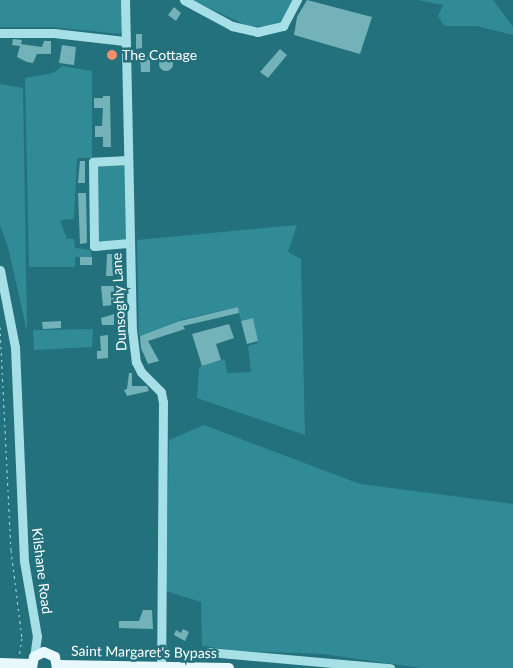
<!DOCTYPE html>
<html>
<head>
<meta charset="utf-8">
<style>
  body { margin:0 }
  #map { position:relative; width:513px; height:668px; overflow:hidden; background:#23717d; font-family:Lato,sans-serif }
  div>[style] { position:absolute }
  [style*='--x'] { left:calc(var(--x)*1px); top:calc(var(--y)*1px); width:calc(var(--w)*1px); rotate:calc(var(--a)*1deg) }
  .green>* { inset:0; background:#308b96 }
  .building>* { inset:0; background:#74b2ba }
  .round { border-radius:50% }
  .path>* { height:1px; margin-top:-0.5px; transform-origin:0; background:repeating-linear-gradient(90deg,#a7dfe6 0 2.5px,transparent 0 6.5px) }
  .minor>* { height:9px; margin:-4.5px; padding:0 4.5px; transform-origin:4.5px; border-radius:4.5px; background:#a7dfe6 }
  .major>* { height:10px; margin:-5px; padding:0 5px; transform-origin:5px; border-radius:5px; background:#e8f9fd }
  .dots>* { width:14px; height:14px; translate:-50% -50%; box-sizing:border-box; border:2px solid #23717d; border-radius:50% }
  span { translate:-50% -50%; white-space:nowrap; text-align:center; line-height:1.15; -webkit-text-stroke:5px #23717d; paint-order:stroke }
  .poi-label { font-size:14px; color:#fff }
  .left { translate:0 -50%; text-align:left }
  .street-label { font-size:14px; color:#fff }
</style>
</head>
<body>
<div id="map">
  <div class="green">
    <div style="clip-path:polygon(0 0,122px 0,122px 30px,120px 34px,52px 27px,0 27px)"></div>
    <div style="clip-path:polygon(192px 0,296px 0,279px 24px,266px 27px,248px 26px)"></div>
    <div style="clip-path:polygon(418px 0,493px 0,513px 27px,513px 35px,477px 26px,444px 26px,438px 16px,443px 5px)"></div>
    <div style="clip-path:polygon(62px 66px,92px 71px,92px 158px,77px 158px,74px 219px,60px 220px,67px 239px,74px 239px,75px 248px,91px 250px,91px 257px,75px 257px,75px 267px,29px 267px,25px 78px,53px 73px)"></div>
    <div style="clip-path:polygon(0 84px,23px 88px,27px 331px,8px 247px,0 226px)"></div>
    <div style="clip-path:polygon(126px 162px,127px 241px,96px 243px,96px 167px)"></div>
    <div style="clip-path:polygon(297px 225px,288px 252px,301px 259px,305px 435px,197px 398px,199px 367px,225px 359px,227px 373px,251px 372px,248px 346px,258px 343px,253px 318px,241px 321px,238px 307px,180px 320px,180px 323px,139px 336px,137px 240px)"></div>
    <div style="clip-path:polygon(93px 329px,92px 347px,34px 350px,33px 330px)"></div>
    <div style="clip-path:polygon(204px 425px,360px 484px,513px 504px,513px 668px,421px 668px,323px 654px,243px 651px,202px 646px,201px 602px,166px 591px,169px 440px)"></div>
  </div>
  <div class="building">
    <div style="clip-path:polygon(307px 0,372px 17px,360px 54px,294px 35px,297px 17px)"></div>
    <div style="clip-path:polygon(174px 7px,181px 13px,176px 21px,168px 15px)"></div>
    <div style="clip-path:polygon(136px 34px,142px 34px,142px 48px,136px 49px)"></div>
    <div style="clip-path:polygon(13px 39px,22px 40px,21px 44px,42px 47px,44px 41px,51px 41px,51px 54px,37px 54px,33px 63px,27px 62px,17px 57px,20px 46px,12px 45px)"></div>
    <div style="clip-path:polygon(62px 45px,76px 47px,74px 65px,59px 63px)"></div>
    <div style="clip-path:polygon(280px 49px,287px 55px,268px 78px,260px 72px)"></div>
    <div style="clip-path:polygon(140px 57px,150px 57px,150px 72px,141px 72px)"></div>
    <div class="round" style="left:159px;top:57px;width:14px;height:14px"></div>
    <div style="clip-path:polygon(103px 96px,110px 96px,111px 147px,103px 147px,103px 137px,95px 137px,95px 126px,102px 126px,103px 108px,94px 108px,94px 98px,103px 98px)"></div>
    <div style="clip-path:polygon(80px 161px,85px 161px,85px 183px,78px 183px)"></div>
    <div style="clip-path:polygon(78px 193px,86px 193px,87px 243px,80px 244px)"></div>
    <div style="clip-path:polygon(107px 254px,112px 254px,113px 276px,106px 276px)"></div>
    <div style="clip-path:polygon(80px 257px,92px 257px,92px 265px,80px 265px)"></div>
    <div style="clip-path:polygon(101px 286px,114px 286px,114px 305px,103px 306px)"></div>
    <div style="clip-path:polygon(238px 307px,239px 313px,183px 326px,185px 329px,148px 341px,159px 361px,148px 364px,141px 348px,140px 336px,180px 321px)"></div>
    <div style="clip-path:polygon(114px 314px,114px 325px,102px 325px,101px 318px)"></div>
    <div style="clip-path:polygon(253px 318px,258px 341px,247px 344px,241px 321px)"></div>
    <div style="clip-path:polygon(61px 321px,61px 328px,43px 329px,42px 322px)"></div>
    <div style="clip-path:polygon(229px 324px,234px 338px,216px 344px,221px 360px,202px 366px,192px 334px)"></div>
    <div style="clip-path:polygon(108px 335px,108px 358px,97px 359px,97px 351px,101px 351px,100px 336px)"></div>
    <div style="clip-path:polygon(129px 373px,132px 373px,132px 386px,147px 386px,149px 391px,127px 396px,124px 390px,127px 389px)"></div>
    <div style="clip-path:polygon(143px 610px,152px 610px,153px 629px,119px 628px,119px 621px,139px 621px)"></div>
    <div style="clip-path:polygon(183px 629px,189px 632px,185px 641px,174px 635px,176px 630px,181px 633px)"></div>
  </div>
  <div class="path">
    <div style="--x:0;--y:327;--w:223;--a:87.2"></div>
    <div style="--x:11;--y:550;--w:89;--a:82.9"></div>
    <div style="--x:22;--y:638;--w:18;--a:99"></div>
  </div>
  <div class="minor">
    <div style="--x:125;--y:0;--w:330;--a:88.8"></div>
    <div style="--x:132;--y:330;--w:32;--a:83"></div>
    <div style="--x:136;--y:362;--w:11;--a:63"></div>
    <div style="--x:141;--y:372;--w:28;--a:45"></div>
    <div style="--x:161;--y:392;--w:10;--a:79"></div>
    <div style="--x:163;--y:402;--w:263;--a:90.4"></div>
    <div style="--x:184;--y:0;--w:55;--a:28.4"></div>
    <div style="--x:232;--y:26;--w:26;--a:13"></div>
    <div style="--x:257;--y:32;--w:27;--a:-13"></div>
    <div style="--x:283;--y:26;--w:30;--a:-62"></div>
    <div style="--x:0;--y:33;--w:54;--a:0"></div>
    <div style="--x:54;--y:33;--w:71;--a:6.4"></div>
    <div style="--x:128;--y:160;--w:35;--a:177"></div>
    <div style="--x:93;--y:162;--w:84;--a:89.3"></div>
    <div style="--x:94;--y:246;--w:36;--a:-5"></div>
    <div style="--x:0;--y:270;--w:78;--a:79"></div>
    <div style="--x:15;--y:347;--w:214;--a:87.6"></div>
    <div style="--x:24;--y:561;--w:76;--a:80.2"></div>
    <div style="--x:37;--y:636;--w:21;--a:98"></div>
    <div style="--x:209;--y:652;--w:182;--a:5.1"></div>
  </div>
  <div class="major">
    <div style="--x:0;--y:663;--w:31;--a:2"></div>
    <div style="--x:58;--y:665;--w:171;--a:1"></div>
    <div style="--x:32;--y:668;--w:11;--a:-80"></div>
    <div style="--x:34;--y:657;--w:11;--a:-27"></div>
    <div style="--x:44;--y:652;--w:12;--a:24"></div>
    <div style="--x:55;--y:657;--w:11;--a:80"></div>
  </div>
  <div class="dots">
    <div style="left:112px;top:55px;background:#f18f6a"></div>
  </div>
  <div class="poi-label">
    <span class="left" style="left:122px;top:55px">The Cottage</span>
  </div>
  <div class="street-label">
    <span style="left:119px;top:302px;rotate:-93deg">Dunsoghly Lane</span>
    <span style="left:42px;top:571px;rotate:83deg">Kilshane Road</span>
    <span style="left:144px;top:652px;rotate:1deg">Saint Margaret's Bypass</span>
  </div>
</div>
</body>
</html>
